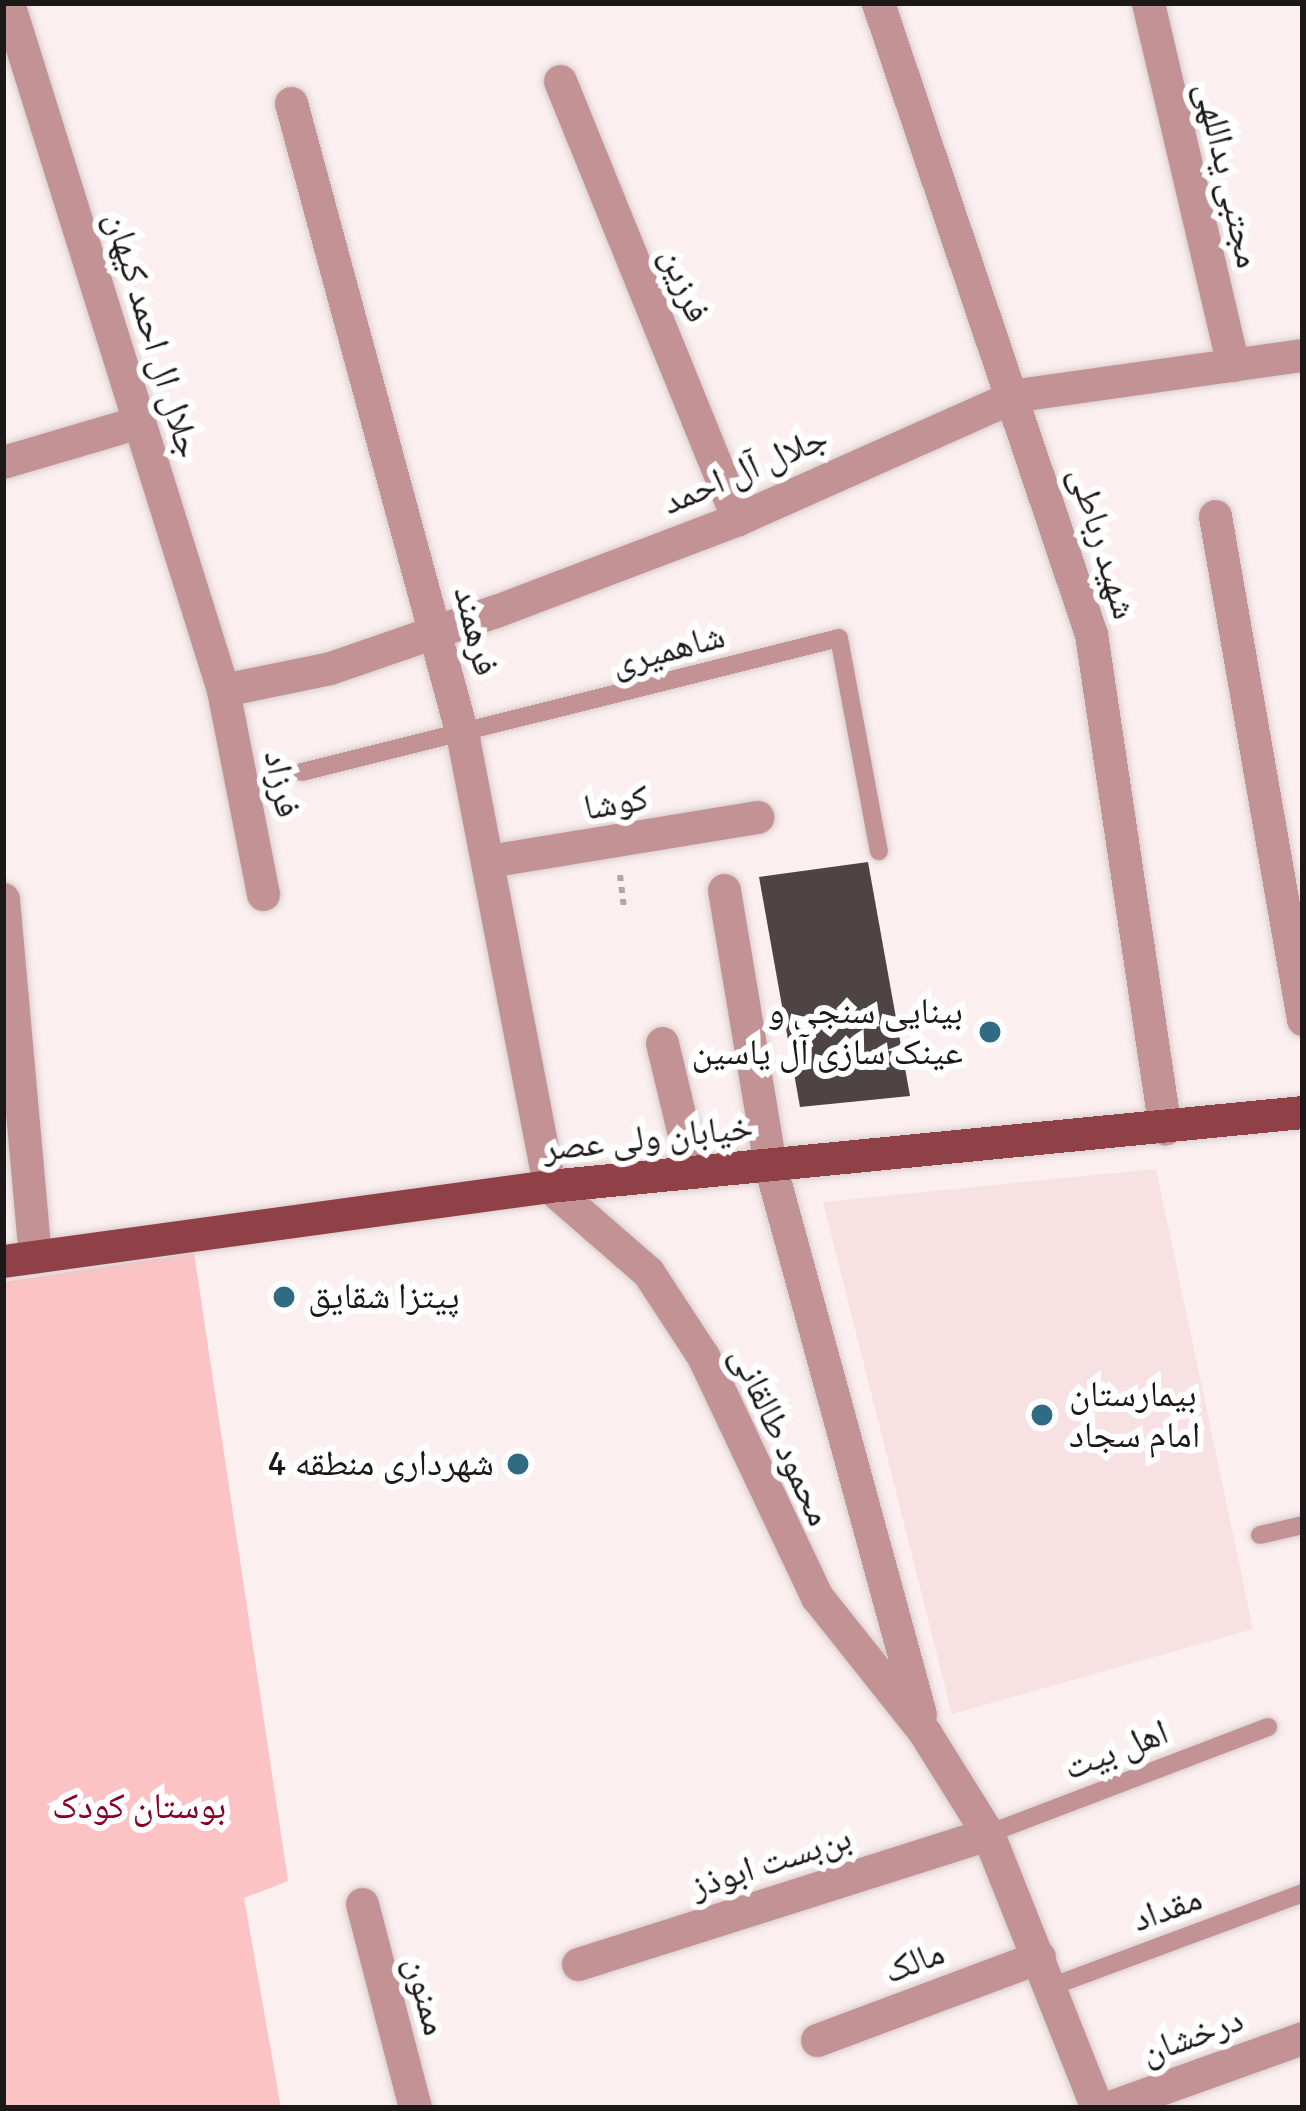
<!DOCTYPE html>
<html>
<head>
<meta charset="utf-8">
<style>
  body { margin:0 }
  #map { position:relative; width:1306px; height:2111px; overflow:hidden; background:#fcefef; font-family:Signika,"Noto Naskh Arabic",sans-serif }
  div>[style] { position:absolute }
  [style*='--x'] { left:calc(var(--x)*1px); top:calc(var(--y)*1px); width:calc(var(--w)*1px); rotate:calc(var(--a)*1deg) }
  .built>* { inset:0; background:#f7e1e2 }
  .green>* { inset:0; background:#fcc3c4 }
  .building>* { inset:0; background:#4e4444 }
  .path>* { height:6px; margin-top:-3px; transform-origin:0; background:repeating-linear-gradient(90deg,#b1a7a7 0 6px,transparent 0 12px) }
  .roads { filter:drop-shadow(0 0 3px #d8cdcd) drop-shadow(0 0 3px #d8cdcd) }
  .service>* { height:18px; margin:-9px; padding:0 9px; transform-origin:9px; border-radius:9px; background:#c29294 }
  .minor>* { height:33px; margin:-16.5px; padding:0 16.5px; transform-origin:16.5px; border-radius:16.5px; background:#c29294 }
  .tertiary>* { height:33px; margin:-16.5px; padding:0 16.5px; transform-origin:16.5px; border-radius:16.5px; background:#c29294 }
  .primary>* { height:33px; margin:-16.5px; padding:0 16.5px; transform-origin:16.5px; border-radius:16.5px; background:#904047 }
  .dots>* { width:33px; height:33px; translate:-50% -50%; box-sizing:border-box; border:6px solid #fff; border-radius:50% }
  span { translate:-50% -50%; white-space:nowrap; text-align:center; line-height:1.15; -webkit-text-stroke:12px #fff; paint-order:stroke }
  .street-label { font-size:36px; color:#1c1818 }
  .poi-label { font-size:36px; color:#1c1818 }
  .right { translate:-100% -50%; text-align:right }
  .left { translate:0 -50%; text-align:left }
  .park-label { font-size:36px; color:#860026 }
  .frame { position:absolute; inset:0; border:6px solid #1c1818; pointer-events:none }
</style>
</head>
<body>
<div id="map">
  <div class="built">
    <div style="clip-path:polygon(1156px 1169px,1253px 1629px,952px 1714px,823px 1202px)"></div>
  </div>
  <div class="green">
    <div style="clip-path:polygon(194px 1253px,288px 1881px,244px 1898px,281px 2108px,3px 2108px,3px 1282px)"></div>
  </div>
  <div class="building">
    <div style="clip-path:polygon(868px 862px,910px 1096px,800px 1107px,759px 877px)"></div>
  </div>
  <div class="path">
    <div style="--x:620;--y:875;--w:32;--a:83"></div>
  </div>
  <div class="roads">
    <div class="service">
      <div style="--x:302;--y:772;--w:553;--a:-14.01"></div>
      <div style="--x:839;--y:638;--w:217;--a:79.4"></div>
      <div style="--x:1260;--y:1535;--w:44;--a:-13.1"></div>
      <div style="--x:988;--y:1834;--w:300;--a:-20.9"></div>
      <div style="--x:1053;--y:1986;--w:267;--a:-20.4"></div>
    </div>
    <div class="minor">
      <div style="--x:8;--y:3;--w:720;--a:72.62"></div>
      <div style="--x:223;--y:690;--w:208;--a:78.9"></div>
      <div style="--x:878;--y:3;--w:666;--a:71.35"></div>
      <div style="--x:1091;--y:634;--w:500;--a:81.5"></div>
      <div style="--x:1148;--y:3;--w:372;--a:76.8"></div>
      <div style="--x:560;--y:81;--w:473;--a:67.9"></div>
      <div style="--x:291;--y:103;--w:658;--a:74.84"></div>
      <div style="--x:463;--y:738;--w:456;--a:79.1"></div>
      <div style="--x:3;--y:462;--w:142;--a:-16.4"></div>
      <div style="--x:1215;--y:516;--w:511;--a:80.08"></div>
      <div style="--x:223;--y:690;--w:109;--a:-11.6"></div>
      <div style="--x:330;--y:668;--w:176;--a:-19"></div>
      <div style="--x:496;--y:611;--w:259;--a:-20.8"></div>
      <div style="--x:738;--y:519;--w:305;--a:-24"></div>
      <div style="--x:1017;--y:395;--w:289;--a:-8"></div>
      <div style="--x:488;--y:861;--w:273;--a:-9.3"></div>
      <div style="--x:724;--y:890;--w:279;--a:80.5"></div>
      <div style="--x:3;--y:899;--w:359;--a:84.9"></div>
      <div style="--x:662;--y:1043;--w:133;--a:76.5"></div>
      <div style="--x:362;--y:1904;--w:211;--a:75.4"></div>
      <div style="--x:578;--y:1964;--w:430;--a:-17.6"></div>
      <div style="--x:817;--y:2040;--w:237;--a:-20.5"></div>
      <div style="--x:1107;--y:2108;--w:208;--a:-19.7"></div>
    </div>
    <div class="tertiary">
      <div style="--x:770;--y:1165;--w:569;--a:74.72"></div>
      <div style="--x:549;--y:1186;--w:131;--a:41"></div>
      <div style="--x:648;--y:1272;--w:100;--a:56.8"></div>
      <div style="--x:703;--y:1356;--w:267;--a:64.7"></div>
      <div style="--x:817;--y:1597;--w:174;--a:51.5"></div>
      <div style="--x:925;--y:1733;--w:119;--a:58"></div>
      <div style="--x:988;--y:1834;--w:295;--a:68.3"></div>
    </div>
    <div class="primary">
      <div style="--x:3;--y:1261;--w:551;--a:-7.82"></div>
      <div style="--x:549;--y:1186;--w:758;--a:-5.61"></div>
    </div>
  </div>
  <div class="dots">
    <div style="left:990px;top:1032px;background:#2f6b83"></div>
    <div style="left:284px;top:1297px;background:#2f6b83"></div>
    <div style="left:1042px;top:1415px;background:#2f6b83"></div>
    <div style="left:518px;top:1464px;background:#2f6b83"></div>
  </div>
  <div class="street-label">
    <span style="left:1228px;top:175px;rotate:77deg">مجتبی یداللهی</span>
    <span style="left:685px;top:285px;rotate:68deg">فرزین</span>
    <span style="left:153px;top:335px;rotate:73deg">جلال ال احمد کیهان</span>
    <span style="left:745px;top:470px;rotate:-23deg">جلال آل احمد</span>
    <span style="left:1103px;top:543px;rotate:73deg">شهید رباطی</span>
    <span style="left:476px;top:631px;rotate:76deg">فرهمند</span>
    <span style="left:668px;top:650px;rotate:-15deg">شاهمیری</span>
    <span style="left:282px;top:784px;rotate:79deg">فرزاد</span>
    <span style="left:616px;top:803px;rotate:-10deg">کوشا</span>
    <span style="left:648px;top:1138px;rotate:-6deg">خیابان ولی عصر</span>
    <span style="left:781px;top:1436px;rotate:65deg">محمود طالقانی</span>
    <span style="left:1116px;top:1750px;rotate:-21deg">اهل بیت</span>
    <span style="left:771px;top:1862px;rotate:-18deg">بن‌بست ابوذز</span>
    <span style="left:1167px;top:1909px;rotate:-20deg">مقداد</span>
    <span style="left:914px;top:1962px;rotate:-21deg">مالک</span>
    <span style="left:426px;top:1996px;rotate:75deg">ممنون</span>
    <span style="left:1192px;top:2036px;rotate:-20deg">درخشان</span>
  </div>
  <div class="poi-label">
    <span class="right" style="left:963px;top:1032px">بینایی سنجی و<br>عینک سازی آل یاسین</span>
    <span class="left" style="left:308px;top:1297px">پیتزا شقایق</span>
    <span class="left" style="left:1069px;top:1415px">بیمارستان<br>امام سجاد</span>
    <span class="right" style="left:494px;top:1464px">شهرداری منطقه 4</span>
  </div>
  <div class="park-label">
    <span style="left:139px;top:1807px">بوستان کودک</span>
  </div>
  <div class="frame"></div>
</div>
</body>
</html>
